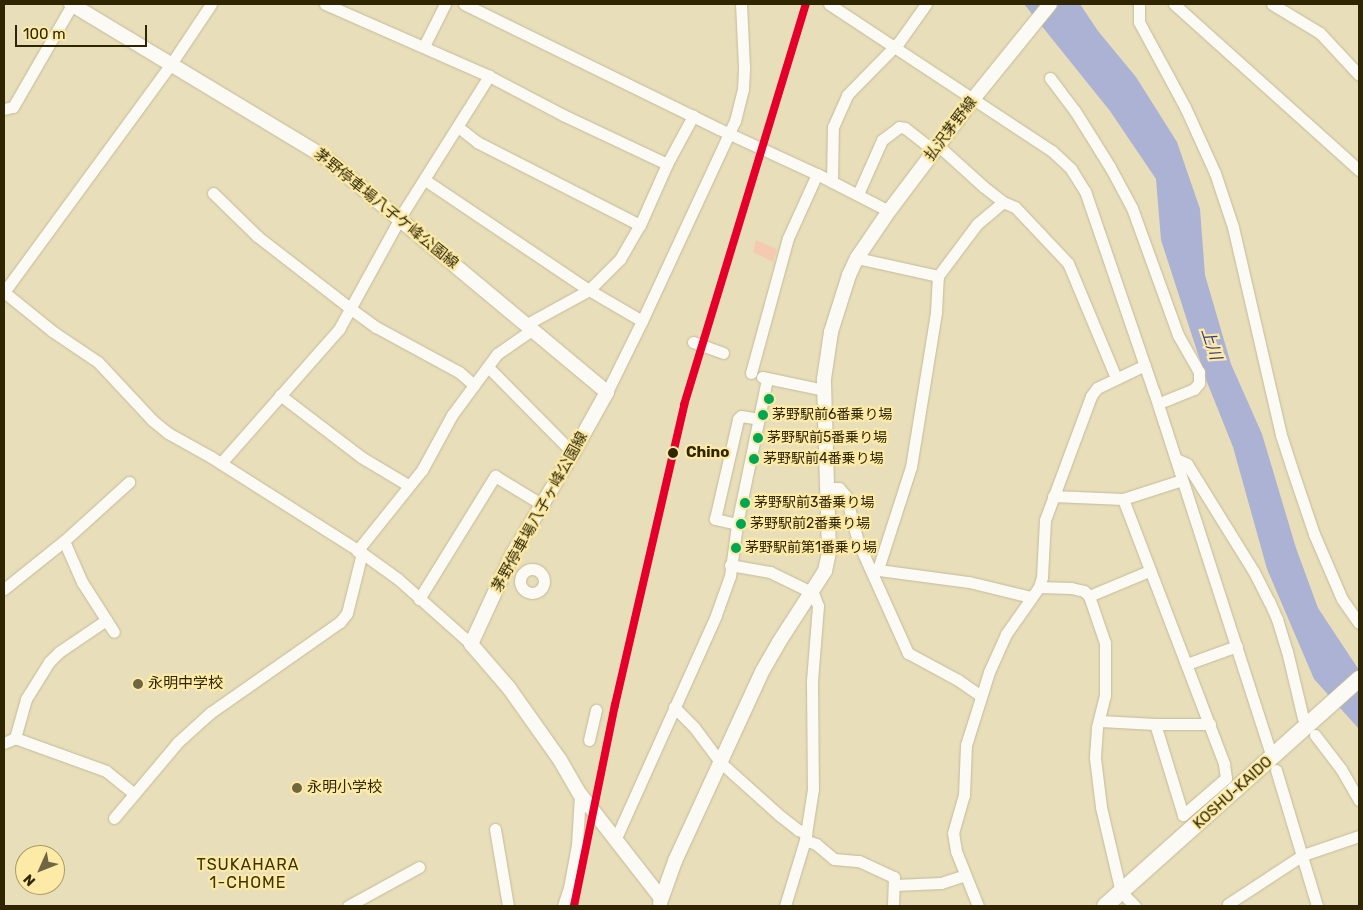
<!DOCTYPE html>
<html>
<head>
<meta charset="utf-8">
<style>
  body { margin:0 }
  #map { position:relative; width:1363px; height:910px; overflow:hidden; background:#e8dfba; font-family:Rubik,"Noto Sans JP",sans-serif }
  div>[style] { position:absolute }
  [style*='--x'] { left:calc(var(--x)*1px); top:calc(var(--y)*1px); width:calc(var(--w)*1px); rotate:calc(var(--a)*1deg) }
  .green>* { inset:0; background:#f4cbb0 }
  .water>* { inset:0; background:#abb2d4 }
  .roads { filter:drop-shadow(0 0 1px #c3ba99) drop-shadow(0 0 1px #c3ba99) }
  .minor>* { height:11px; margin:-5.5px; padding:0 5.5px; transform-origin:5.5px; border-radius:5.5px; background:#fcfaf5 }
  .minor>.ring { margin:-5.5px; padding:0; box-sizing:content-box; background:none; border:11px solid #fcfaf5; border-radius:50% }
  .major>* { height:14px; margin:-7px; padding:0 7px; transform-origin:7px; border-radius:7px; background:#fcfaf5 }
  .highway>* { height:16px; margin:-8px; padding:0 8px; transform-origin:8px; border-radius:8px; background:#fcfaf5 }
  .rail-1>* { height:8px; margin:-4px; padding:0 4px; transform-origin:4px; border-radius:4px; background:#e4002b }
  .dots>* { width:14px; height:14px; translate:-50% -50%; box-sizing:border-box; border:2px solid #fceaa6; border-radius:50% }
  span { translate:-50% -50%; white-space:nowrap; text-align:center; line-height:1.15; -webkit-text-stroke:4.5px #fceaa6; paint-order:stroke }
  .bus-label { font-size:14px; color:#2f2601 }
  .left { translate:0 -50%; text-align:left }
  .street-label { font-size:15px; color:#2f2601 }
  .stop-label { font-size:15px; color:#2f2601; font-weight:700 }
  .poi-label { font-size:15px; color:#2f2601 }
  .water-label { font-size:16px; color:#353b88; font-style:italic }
  .neighbourhood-label { font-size:16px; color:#3e3300; letter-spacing:1px }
  .frame { position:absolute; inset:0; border:5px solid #2f2601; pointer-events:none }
  .north { position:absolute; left:15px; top:845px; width:50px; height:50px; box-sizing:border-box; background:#fceaa6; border:1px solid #aa9c64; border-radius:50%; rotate:226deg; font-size:14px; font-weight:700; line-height:20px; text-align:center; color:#2f2601 }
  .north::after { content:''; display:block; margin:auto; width:18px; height:22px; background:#706742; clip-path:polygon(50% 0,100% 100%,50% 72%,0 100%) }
  .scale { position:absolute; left:15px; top:25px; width:132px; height:22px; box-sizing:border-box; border:2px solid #2f2601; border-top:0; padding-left:6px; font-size:15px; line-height:18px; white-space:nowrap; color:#2f2601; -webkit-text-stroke:4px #fceaa6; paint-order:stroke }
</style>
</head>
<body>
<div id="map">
  <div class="green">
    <div style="clip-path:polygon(756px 240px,777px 249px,773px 262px,753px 252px)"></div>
  </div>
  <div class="water">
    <div style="clip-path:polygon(1024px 4px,1080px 4px,1098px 31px,1136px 77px,1177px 142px,1200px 209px,1205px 275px,1231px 364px,1262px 434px,1296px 548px,1318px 608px,1359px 670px,1359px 729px,1314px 679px,1267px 569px,1233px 447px,1207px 382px,1161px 240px,1156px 179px,1110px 111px)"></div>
  </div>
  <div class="roads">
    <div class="minor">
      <div style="--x:325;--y:4;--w:179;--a:23.7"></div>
      <div style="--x:489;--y:76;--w:84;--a:27.8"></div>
      <div style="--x:563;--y:115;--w:115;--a:25.2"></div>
      <div style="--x:464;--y:4;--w:284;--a:26.1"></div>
      <div style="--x:719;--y:129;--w:108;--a:24.7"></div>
      <div style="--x:817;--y:174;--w:81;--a:27.2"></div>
      <div style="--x:829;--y:4;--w:267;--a:33.4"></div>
      <div style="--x:1052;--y:151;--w:26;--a:43"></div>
      <div style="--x:1071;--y:169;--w:26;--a:58"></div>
      <div style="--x:1085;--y:191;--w:213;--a:71.1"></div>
      <div style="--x:1154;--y:392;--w:377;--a:72.1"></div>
      <div style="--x:1139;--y:4;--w:18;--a:90"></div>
      <div style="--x:1139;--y:22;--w:97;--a:61.6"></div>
      <div style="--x:1185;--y:107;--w:72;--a:65.6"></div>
      <div style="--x:1215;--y:173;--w:57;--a:71.6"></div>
      <div style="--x:1233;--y:227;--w:213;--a:77"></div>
      <div style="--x:1281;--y:435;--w:33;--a:72"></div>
      <div style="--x:1291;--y:466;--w:72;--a:71.3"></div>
      <div style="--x:1314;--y:534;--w:71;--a:66.7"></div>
      <div style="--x:1342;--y:599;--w:29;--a:55"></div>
      <div style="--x:1174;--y:4;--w:249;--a:41.9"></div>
      <div style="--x:1272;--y:4;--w:56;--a:31.1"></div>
      <div style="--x:1320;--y:33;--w:57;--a:47.1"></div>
      <div style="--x:424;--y:46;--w:47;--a:-63.4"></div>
      <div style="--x:1050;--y:78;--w:41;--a:52.9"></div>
      <div style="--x:1075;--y:111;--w:66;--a:58"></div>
      <div style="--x:1110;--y:167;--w:47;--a:61.8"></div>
      <div style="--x:1132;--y:208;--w:135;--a:70.1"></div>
      <div style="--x:1178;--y:335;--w:43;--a:60.4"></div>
      <div style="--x:1199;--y:372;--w:11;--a:90"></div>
      <div style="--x:1199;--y:383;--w:8;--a:130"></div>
      <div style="--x:1194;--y:389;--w:32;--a:158"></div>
      <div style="--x:4;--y:109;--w:9;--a:-13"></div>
      <div style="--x:13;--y:107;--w:118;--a:-60"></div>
      <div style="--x:458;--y:127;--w:24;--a:38"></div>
      <div style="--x:477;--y:142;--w:183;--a:27"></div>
      <div style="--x:425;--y:180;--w:197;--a:33.9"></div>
      <div style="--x:589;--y:290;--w:61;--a:30.3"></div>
      <div style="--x:832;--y:182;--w:55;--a:-89"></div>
      <div style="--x:833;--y:127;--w:35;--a:-66"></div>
      <div style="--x:847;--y:95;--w:74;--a:-45.5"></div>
      <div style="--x:899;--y:42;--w:47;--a:-54.6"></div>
      <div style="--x:213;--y:193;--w:62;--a:44.3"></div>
      <div style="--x:257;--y:236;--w:119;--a:37.8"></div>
      <div style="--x:351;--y:309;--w:31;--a:36"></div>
      <div style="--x:376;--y:327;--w:94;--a:28.5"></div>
      <div style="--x:459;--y:372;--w:20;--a:41"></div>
      <div style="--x:858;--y:194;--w:59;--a:-66"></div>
      <div style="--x:882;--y:140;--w:21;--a:-37"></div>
      <div style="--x:899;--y:127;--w:6;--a:9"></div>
      <div style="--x:905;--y:128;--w:28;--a:38"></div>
      <div style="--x:927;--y:145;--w:17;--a:17"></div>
      <div style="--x:943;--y:150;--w:55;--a:42.1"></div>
      <div style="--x:984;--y:187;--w:24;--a:38"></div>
      <div style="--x:1003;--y:202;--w:13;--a:23"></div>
      <div style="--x:1015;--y:207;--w:77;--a:46.6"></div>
      <div style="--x:1068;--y:263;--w:125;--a:67.3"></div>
      <div style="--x:857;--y:258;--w:83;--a:12.5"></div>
      <div style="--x:4;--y:292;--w:62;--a:39.1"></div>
      <div style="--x:52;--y:331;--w:55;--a:34"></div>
      <div style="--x:98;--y:362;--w:79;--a:47"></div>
      <div style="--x:152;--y:420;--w:21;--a:39"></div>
      <div style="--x:168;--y:433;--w:49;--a:29.2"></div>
      <div style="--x:211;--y:457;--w:179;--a:32.4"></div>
      <div style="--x:362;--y:553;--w:44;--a:35.8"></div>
      <div style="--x:398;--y:579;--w:98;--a:41.7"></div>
      <div style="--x:4;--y:292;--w:283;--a:-53.8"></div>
      <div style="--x:171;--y:64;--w:72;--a:-56.3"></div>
      <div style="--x:527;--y:324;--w:71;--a:-28.7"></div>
      <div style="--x:589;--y:290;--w:44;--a:-45"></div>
      <div style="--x:620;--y:259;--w:39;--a:-60"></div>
      <div style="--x:640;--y:225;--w:67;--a:-66.1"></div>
      <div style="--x:667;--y:164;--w:55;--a:-61.6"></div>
      <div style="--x:693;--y:342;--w:32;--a:20"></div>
      <div style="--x:488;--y:367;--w:121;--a:45.3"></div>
      <div style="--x:751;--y:373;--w:140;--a:-74.7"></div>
      <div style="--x:788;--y:238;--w:70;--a:-65.6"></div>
      <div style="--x:762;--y:377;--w:63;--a:11.8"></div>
      <div style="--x:607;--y:392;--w:79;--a:-63.8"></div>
      <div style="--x:642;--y:321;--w:221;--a:-65.1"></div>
      <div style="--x:735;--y:121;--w:33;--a:-76"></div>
      <div style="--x:743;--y:89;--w:22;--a:-87"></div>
      <div style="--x:744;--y:67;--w:63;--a:-92.7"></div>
      <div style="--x:280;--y:395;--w:102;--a:37.4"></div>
      <div style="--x:361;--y:457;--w:55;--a:30.8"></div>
      <div style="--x:1176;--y:459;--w:12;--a:24"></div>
      <div style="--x:1187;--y:464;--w:127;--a:58.2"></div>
      <div style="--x:1254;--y:572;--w:33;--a:63"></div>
      <div style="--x:1269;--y:601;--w:20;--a:66"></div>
      <div style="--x:1277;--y:619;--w:34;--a:73"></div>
      <div style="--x:1287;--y:651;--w:69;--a:76.6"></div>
      <div style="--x:221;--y:463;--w:179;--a:-48.6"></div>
      <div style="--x:339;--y:329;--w:135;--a:-61.2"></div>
      <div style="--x:404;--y:211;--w:160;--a:-57.8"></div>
      <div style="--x:827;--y:488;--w:12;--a:0"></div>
      <div style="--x:839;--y:488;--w:11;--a:49"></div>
      <div style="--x:846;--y:496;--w:48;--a:75.4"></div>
      <div style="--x:858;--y:542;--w:122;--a:65.8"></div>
      <div style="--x:908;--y:653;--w:57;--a:28.4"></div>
      <div style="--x:958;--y:680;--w:28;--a:35"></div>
      <div style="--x:1053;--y:496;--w:70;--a:2.5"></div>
      <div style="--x:1123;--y:499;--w:62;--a:-17.9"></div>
      <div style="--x:1123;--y:499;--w:284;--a:69.1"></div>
      <div style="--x:1224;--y:764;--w:14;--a:82"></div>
      <div style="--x:1226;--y:778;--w:57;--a:139.3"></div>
      <div style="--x:1183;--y:815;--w:95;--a:-107.1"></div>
      <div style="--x:737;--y:524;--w:23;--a:-167"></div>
      <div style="--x:715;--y:519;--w:103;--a:-77"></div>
      <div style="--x:738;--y:419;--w:4;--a:-45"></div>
      <div style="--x:741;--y:416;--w:18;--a:9"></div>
      <div style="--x:64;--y:541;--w:45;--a:66.3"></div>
      <div style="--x:82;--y:582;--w:59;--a:57.4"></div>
      <div style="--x:357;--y:551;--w:104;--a:-51.3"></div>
      <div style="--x:422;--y:470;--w:63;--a:-61.4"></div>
      <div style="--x:452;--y:415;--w:76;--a:-53.6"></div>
      <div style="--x:497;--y:354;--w:44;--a:-34.8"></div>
      <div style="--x:730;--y:565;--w:41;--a:9.9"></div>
      <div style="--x:770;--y:572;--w:48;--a:26"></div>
      <div style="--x:813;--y:593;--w:14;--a:69"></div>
      <div style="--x:818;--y:606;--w:75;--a:94.6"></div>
      <div style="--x:812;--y:681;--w:108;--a:89.5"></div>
      <div style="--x:813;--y:789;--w:52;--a:98.9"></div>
      <div style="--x:805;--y:840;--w:69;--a:106.9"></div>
      <div class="ring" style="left:520px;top:569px;width:13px;height:13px"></div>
      <div style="--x:871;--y:569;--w:99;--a:7.6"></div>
      <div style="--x:969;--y:582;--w:64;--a:13.6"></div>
      <div style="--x:878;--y:569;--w:107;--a:-72.1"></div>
      <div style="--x:911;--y:467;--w:157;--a:-80.8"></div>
      <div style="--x:936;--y:312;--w:36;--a:-87"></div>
      <div style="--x:938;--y:276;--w:65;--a:-53.1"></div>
      <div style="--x:977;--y:224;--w:34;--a:-40"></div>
      <div style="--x:1039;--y:587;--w:32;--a:2"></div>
      <div style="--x:1071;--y:588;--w:13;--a:13"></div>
      <div style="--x:1084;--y:591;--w:7;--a:45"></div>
      <div style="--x:1089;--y:596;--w:50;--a:71.2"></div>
      <div style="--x:1105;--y:643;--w:52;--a:90"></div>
      <div style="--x:1105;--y:695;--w:34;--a:104"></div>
      <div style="--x:1097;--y:728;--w:30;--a:94"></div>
      <div style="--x:1095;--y:758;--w:49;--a:83"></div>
      <div style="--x:1101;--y:807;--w:87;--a:76.8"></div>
      <div style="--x:1121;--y:892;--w:20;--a:45"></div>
      <div style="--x:4;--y:589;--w:77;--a:-38.7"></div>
      <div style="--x:64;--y:541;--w:88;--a:-42.2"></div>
      <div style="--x:1089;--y:596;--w:65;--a:-22.6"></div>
      <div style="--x:419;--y:599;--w:145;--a:-58.3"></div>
      <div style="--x:495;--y:476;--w:54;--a:31.3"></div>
      <div style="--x:1187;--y:664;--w:53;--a:-19.8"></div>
      <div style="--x:674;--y:707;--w:28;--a:45"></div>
      <div style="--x:694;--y:727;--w:44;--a:53.4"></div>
      <div style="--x:720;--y:762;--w:79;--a:41.9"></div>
      <div style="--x:779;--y:815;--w:24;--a:38"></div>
      <div style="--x:798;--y:830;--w:9;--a:21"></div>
      <div style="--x:1100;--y:721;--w:55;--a:3.1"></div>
      <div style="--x:1155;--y:724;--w:55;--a:0"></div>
      <div style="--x:1315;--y:735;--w:43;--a:52.6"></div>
      <div style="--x:1341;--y:769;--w:36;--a:60"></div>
      <div style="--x:15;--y:738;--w:41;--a:-74.2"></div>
      <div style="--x:26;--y:699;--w:44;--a:-58.1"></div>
      <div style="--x:49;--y:662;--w:14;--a:-45"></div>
      <div style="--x:59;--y:652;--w:57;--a:-34.2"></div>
      <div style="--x:589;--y:740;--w:31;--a:-77"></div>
      <div style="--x:4;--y:743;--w:12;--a:-24"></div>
      <div style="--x:15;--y:738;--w:97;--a:19.9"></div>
      <div style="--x:106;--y:771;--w:35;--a:39"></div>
      <div style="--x:1276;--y:770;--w:142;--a:73.2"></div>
      <div style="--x:114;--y:818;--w:99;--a:-49.9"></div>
      <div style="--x:178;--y:742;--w:43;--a:-42.2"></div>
      <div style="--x:210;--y:713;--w:159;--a:-35"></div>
      <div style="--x:340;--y:622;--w:11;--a:-52"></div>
      <div style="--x:347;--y:613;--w:62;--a:-76"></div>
      <div style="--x:495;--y:829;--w:78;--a:80.4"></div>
      <div style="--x:616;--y:838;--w:244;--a:-65.8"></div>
      <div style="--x:716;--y:615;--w:41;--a:-70.3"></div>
      <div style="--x:730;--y:576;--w:52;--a:-82.3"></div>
      <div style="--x:737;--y:524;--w:148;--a:-78.3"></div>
      <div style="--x:805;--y:840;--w:12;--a:20"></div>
      <div style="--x:816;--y:844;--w:23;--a:40"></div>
      <div style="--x:834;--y:859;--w:25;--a:5"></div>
      <div style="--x:859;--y:861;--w:38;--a:25"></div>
      <div style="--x:894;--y:877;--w:29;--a:92"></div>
      <div style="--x:895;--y:885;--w:46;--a:-2.5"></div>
      <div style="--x:941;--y:883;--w:25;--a:-18"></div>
      <div style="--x:348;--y:906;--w:81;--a:-28.8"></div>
      <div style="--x:563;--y:906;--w:19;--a:-72"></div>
      <div style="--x:569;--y:888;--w:44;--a:-79.5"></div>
      <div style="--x:577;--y:845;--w:51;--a:-86.6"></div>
      <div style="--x:978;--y:906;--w:59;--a:-111.8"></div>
      <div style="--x:956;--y:851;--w:18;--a:-99"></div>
      <div style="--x:953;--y:833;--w:40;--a:-74"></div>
      <div style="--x:964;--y:795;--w:50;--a:-87.7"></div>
      <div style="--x:966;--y:745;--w:77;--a:-72.5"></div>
      <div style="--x:989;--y:672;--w:42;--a:-65.9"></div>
      <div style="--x:1006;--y:634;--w:57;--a:-54.9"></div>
      <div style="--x:1039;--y:587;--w:10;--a:-73"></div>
      <div style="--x:1042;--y:577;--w:57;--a:-87"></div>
      <div style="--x:1045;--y:520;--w:132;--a:-69.6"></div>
      <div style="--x:1091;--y:396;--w:10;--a:-53"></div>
      <div style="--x:1097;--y:388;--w:53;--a:-25.6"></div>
      <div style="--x:1229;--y:906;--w:2;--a:-117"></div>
      <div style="--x:1228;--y:904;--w:90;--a:-33.2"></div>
      <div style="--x:1303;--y:855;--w:59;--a:-18.7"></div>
    </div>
    <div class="major">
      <div style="--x:71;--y:4;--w:298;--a:31.1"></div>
      <div style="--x:326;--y:158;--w:366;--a:39.8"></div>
      <div style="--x:607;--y:392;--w:70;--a:119.1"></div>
      <div style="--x:573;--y:453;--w:119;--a:120.9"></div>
      <div style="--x:512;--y:555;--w:98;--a:114.7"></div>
      <div style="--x:471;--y:644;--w:58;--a:49.2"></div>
      <div style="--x:509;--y:688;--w:88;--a:54.7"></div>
      <div style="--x:560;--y:760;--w:39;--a:60"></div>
      <div style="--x:580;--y:794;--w:132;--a:52.1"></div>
      <div style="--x:660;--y:903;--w:45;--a:-70.3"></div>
      <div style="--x:675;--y:861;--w:210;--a:-65.3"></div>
      <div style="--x:763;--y:670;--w:32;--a:-60"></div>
      <div style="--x:779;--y:642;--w:85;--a:-57.1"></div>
      <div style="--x:825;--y:571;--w:19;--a:-78"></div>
      <div style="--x:829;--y:552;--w:173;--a:-91.7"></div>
      <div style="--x:824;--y:379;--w:48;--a:-81.5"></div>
      <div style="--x:831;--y:332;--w:60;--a:-72.5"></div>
      <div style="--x:849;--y:275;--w:19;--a:-65"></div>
      <div style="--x:857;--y:258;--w:57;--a:-55.8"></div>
      <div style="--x:889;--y:211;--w:141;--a:-53"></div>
      <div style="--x:974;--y:98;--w:121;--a:-51"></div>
    </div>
    <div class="highway">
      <div style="--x:1105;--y:906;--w:341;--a:-41.8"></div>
    </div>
  </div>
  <div class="rail-1">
    <div style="--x:574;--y:906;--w:205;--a:-78.5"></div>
    <div style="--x:615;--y:705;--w:308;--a:-77"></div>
    <div style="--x:684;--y:405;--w:419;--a:-73.1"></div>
  </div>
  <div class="dots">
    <div style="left:769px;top:399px;background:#00a651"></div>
    <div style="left:763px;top:415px;background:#00a651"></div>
    <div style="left:758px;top:438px;background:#00a651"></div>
    <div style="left:673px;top:453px;background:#2f2601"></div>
    <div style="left:754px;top:459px;background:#00a651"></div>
    <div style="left:745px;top:503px;background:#00a651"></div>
    <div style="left:741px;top:524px;background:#00a651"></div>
    <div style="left:736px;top:548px;background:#00a651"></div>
    <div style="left:138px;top:684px;background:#706742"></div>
    <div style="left:297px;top:788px;background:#706742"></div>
  </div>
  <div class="bus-label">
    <span class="left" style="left:772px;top:415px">茅野駅前6番乗り場</span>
    <span class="left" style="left:767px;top:438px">茅野駅前5番乗り場</span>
    <span class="left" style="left:763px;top:459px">茅野駅前4番乗り場</span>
    <span class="left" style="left:754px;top:503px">茅野駅前3番乗り場</span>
    <span class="left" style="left:750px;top:524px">茅野駅前2番乗り場</span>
    <span class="left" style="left:745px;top:548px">茅野駅前第1番乗り場</span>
  </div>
  <div class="street-label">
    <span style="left:951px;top:129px;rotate:-53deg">払沢茅野線</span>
    <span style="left:386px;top:209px;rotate:39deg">茅野停車場八子ケ峰公園線</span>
    <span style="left:540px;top:512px;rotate:-61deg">茅野停車場八子ヶ峰公園線</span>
    <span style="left:1233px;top:793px;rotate:-42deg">KOSHU-KAIDO</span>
  </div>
  <div class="stop-label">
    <span class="left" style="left:686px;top:453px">Chino</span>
  </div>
  <div class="poi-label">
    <span class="left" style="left:148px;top:684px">永明中学校</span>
    <span class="left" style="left:307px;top:788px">永明小学校</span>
  </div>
  <div class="water-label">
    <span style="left:1211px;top:344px;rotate:72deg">上川</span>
  </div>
  <div class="neighbourhood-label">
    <span style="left:248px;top:874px">TSUKAHARA<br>1-CHOME</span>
  </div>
  <div class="frame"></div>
  <div class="north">N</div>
  <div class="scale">100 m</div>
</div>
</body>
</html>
